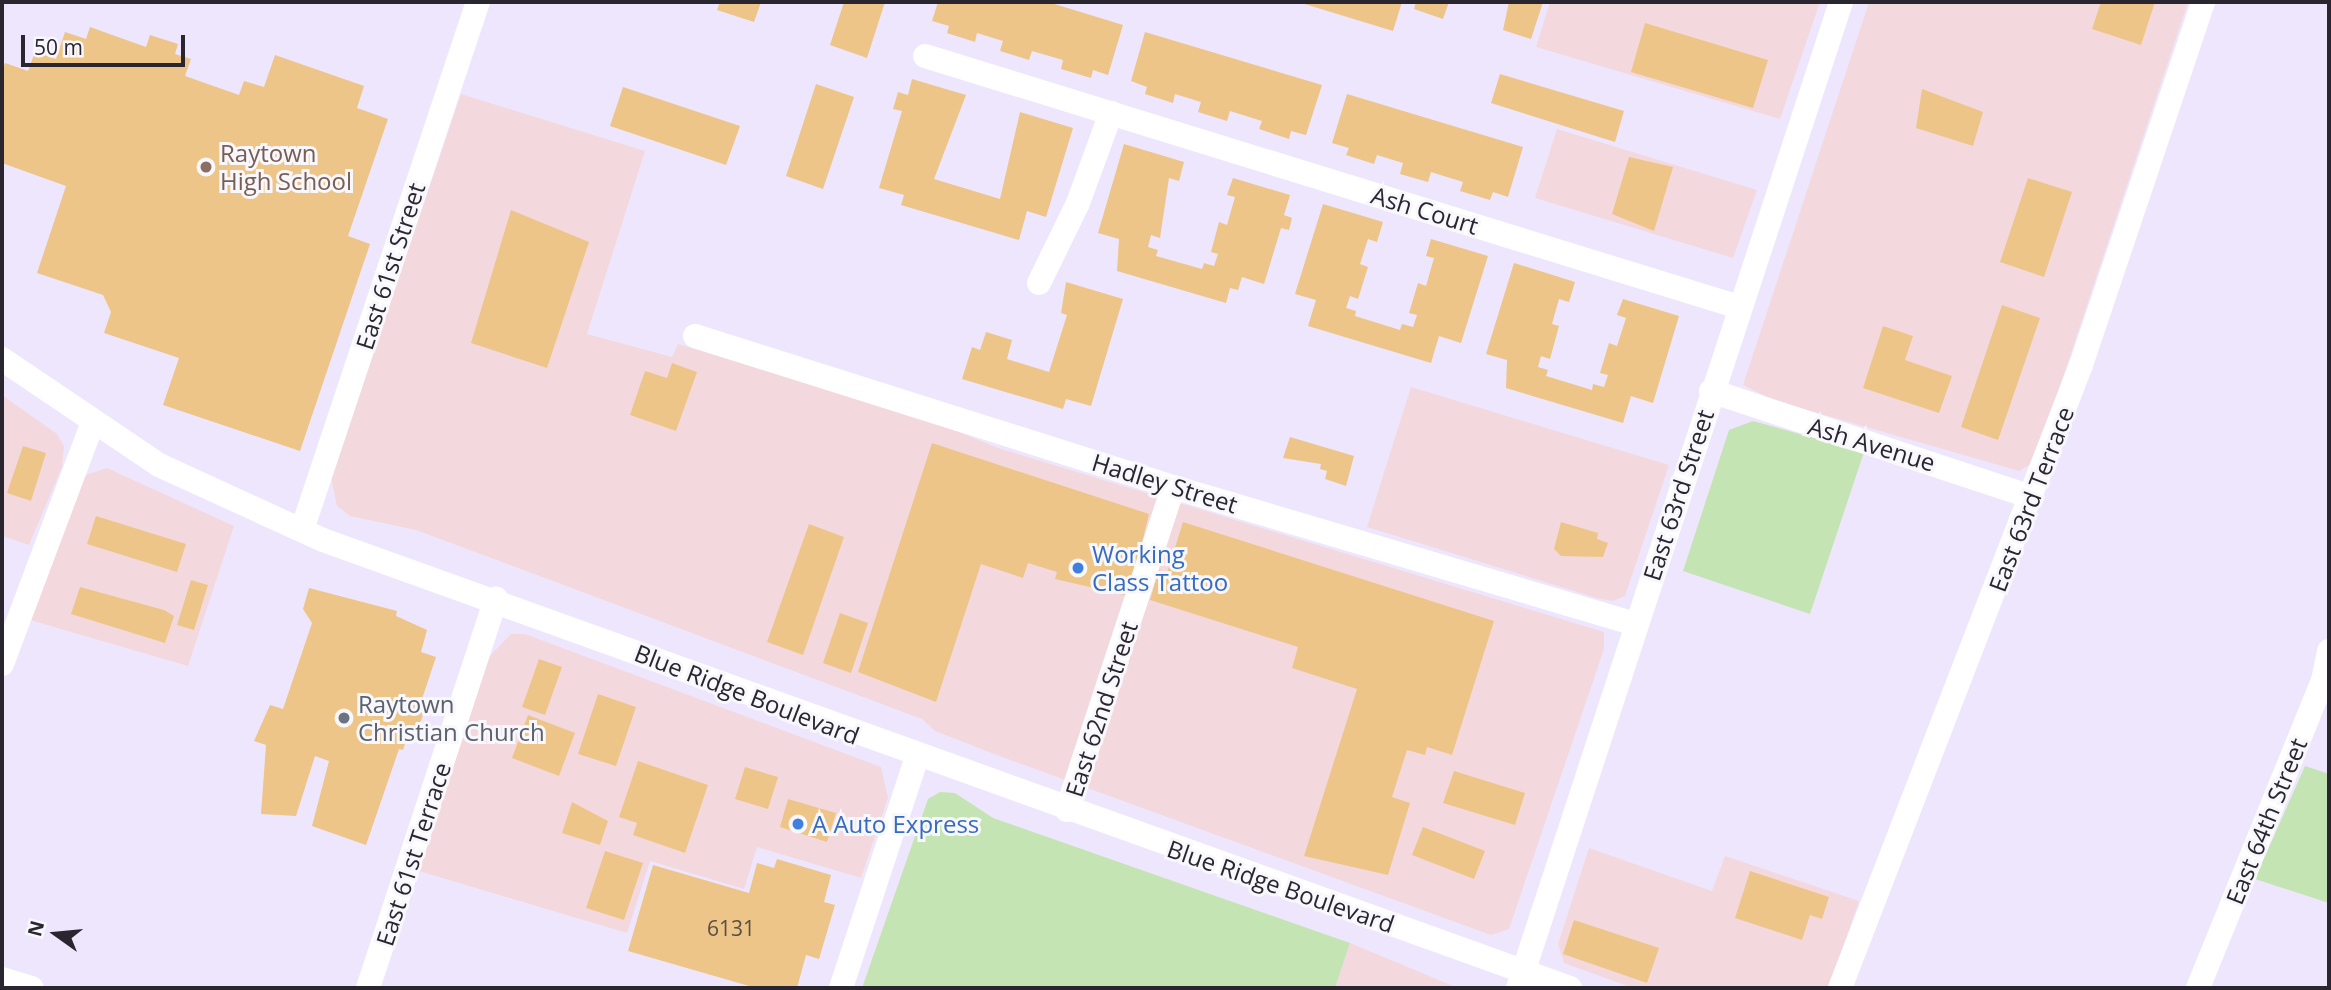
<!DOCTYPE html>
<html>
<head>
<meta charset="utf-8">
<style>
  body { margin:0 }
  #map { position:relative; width:2331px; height:990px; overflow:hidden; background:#eee6fd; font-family:"Open Sans",sans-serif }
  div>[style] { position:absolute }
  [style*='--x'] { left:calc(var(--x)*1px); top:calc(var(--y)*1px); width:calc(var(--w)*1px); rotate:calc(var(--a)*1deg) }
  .commercial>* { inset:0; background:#f3d9de }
  .green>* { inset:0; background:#c4e4b3 }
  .building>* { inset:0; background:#eec588 }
  .minor>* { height:24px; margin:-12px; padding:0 12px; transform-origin:12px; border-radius:12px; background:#fff }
  .dots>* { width:19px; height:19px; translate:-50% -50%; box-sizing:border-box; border:4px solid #f8f7fb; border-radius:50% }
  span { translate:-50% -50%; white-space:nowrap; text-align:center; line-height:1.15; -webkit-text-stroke:6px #f8f7fb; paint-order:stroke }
  .number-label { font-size:21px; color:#5a4e45 }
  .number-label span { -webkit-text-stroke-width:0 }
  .education-label { font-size:24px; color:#785e54 }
  .left { translate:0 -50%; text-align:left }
  .street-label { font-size:24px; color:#29262f }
  .shop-label { font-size:24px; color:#366cbe }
  .worship-label { font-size:24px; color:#5b616d }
  .frame { position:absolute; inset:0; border:4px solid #29262f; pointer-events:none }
  .north { position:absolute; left:21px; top:899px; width:70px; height:70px; -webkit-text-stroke:5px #f8f7fb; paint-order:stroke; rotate:285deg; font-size:19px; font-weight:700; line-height:28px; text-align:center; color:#29262f }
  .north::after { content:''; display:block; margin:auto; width:24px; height:32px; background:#29262f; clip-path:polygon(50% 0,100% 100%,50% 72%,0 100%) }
  .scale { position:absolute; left:21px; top:35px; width:164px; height:32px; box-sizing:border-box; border:4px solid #29262f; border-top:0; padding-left:9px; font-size:21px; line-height:24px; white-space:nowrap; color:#29262f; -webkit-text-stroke:5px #f8f7fb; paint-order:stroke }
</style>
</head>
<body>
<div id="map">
  <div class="commercial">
    <div style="clip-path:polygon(1550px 2px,1820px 2px,1780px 119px,1536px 47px)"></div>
    <div style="clip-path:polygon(1869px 2px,2188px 2px,2035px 461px,2019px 471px,1773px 400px,1743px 385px)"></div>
    <div style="clip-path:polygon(461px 94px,645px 151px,587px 334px,672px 357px,678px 344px,935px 422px,998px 448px,1604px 632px,1604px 649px,1509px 929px,1491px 935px,1002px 757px,935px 731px,922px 719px,416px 530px,350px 516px,337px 506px,331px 478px)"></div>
    <div style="clip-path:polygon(1557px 129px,1757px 190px,1733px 258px,1535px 198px)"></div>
    <div style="clip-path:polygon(1411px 387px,1669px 465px,1625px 596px,1613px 601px,1597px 598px,1367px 527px)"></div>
    <div style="clip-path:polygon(2px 395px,57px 434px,64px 446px,62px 467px,29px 545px,2px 536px)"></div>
    <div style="clip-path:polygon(107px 468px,234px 526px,188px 666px,30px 620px,81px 484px,86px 475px)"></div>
    <div style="clip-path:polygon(511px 634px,525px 634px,881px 767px,888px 798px,861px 878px,757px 847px,744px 889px,650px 861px,627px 933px,419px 871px,489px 657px)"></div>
    <div style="clip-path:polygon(1589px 848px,1712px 891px,1725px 856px,1859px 901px,1829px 988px,1633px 988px,1564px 963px,1558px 944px)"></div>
    <div style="clip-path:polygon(1350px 943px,1458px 988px,1335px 988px)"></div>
  </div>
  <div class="green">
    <div style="clip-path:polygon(1753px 421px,1864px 452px,1810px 614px,1683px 571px,1729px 430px)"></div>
    <div style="clip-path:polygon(2305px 766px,2329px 774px,2329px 903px,2255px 879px)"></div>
    <div style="clip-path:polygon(940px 792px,955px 793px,993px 818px,1350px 943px,1335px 988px,862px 988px,928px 799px)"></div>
  </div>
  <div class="building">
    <div style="clip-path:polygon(720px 2px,761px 2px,754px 22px,717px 10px)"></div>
    <div style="clip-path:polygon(844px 2px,885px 2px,867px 58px,830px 45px)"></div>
    <div style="clip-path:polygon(938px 2px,1048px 2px,1123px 25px,1108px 75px,1093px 70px,1091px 78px,1061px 69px,1063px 60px,1032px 51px,1029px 60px,1000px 51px,1003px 41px,977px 33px,975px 42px,947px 33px,949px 26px,932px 21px)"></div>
    <div style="clip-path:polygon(1298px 2px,1402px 2px,1393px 31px)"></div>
    <div style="clip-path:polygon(1416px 2px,1449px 2px,1443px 19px,1414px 9px)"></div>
    <div style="clip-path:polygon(1509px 2px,1543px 2px,1531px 39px,1503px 30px)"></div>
    <div style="clip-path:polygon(2101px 2px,2155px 2px,2141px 45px,2092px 29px)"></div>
    <div style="clip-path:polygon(1645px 23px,1768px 60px,1753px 108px,1631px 72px)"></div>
    <div style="clip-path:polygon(90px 27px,146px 47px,150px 35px,178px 44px,175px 54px,191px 59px,185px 76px,239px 95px,244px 81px,264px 87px,275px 55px,364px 86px,357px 108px,388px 119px,348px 236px,370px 244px,300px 451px,163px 405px,179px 358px,104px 333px,111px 312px,103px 295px,37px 273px,66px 186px,2px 163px,2px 72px,5px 63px,28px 71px,35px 52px,56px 59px,65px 32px,86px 39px)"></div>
    <div style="clip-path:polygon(1145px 32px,1322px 85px,1306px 135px,1291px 131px,1289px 139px,1259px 129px,1262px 121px,1230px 111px,1227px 121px,1198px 112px,1201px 102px,1175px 94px,1173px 103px,1145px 94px,1147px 87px,1131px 81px)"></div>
    <div style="clip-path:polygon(1500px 74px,1624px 111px,1615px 142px,1491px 103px)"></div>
    <div style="clip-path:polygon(912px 79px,966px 95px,934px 179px,1000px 199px,1020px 112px,1073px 128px,1046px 217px,1027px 211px,1019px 240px,901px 205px,904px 195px,879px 188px,902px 111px,893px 109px,898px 92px,908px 95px)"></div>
    <div style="clip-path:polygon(816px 84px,854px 97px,823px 189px,786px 176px)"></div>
    <div style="clip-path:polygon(623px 87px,740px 126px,726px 165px,610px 126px)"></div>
    <div style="clip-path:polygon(1922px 89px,1983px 112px,1973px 146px,1916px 128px)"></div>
    <div style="clip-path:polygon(1347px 94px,1523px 147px,1508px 197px,1493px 192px,1490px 200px,1460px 191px,1463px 182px,1431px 172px,1428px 182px,1400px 174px,1403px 163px,1377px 155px,1374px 164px,1346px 155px,1349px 148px,1332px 143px)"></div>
    <div style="clip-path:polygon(1124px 144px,1184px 162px,1179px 181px,1169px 178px,1160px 238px,1151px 235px,1148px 247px,1158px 250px,1156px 256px,1202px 269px,1204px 263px,1214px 266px,1218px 254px,1211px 252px,1219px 222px,1227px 225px,1235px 197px,1227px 195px,1233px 178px,1290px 195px,1284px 215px,1292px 218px,1289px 230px,1281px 228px,1264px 284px,1242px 277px,1238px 290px,1230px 288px,1226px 303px,1117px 271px,1119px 239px,1098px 233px)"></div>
    <div style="clip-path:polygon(1629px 157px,1673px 167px,1654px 231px,1612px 214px)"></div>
    <div style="clip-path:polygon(2028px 178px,2072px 192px,2044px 277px,2000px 262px)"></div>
    <div style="clip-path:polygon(1323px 204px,1383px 222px,1377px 242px,1368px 239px,1360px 264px,1368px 267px,1358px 299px,1350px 296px,1346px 308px,1356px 311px,1355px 316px,1400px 330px,1402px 324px,1413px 327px,1417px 315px,1409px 313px,1418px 283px,1426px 286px,1434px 258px,1426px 256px,1431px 239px,1488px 256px,1461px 343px,1439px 336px,1431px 363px,1308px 326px,1316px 300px,1295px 294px)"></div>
    <div style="clip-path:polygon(511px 210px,589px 242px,547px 368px,471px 343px)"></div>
    <div style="clip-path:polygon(1514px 263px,1575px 282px,1569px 302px,1559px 299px,1552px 324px,1559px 326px,1550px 359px,1541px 356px,1538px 367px,1548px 370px,1546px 376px,1592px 390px,1593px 384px,1604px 387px,1608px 375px,1600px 373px,1609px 343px,1617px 346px,1626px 318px,1617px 315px,1623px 299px,1679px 316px,1653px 403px,1631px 396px,1623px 423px,1506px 388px,1507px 360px,1486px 354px)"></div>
    <div style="clip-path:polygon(1066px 282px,1123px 299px,1091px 406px,1066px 399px,1063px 409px,962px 379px,972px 347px,980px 350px,986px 332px,1012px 340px,1007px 359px,1049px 372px,1067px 315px,1061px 313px)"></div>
    <div style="clip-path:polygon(2002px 305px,2040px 318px,1998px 440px,1961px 427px)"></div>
    <div style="clip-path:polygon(1883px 326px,1913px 336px,1905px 360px,1952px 376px,1939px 413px,1863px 388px)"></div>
    <div style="clip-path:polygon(672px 363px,697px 372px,676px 431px,630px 415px,645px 371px,667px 378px)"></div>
    <div style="clip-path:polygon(1290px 437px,1354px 456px,1346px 486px,1325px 479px,1327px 471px,1320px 469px,1321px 464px,1283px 458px)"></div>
    <div style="clip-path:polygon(932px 443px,1149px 514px,1129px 596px,1055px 579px,1057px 572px,1028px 563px,1023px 578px,981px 564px,936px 702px,858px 672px)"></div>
    <div style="clip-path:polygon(23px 446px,46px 453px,31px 501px,7px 493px)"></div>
    <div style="clip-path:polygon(96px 516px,186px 544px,177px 572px,87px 544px)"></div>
    <div style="clip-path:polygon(1183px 522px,1494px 621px,1452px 755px,1427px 747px,1425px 755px,1407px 750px,1392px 797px,1410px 803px,1388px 875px,1304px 856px,1357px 689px,1292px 668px,1298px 647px,1150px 600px,1159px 570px,1167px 573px)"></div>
    <div style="clip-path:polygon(1561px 522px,1598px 533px,1597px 539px,1608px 543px,1603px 557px,1561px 556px,1554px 549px)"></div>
    <div style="clip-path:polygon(809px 524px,844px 537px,803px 655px,767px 642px)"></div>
    <div style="clip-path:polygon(191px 580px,208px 585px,194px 630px,177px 625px)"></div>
    <div style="clip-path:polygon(80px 587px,164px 610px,174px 616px,165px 643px,71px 614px)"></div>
    <div style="clip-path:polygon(309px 588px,397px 611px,396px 616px,427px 630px,421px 652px,436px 657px,418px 711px,424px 713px,418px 728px,411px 725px,403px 750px,399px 749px,366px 845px,312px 826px,329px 761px,315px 756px,296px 816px,261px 814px,266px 745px,254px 741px,270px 705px,283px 709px,312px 623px,303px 609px)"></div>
    <div style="clip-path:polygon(840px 613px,868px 623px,851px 673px,823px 663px)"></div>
    <div style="clip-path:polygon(539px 659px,562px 667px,545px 715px,522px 707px)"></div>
    <div style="clip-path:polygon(598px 694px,636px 707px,616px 766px,578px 754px)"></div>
    <div style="clip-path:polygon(528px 715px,575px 733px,559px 776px,512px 758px)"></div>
    <div style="clip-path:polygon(638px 761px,708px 785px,685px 853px,633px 835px,637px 823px,619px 817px)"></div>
    <div style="clip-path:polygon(745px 767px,778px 777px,768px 809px,735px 799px)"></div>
    <div style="clip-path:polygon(1454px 771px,1525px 793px,1515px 825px,1443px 803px)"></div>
    <div style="clip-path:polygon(788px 799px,836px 813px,827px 842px,780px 827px)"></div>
    <div style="clip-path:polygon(572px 802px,608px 821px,600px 845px,562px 833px)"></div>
    <div style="clip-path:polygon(1423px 827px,1485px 851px,1474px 879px,1412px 855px)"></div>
    <div style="clip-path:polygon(605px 851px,643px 863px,624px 920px,586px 908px)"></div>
    <div style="clip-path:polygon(777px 859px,831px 875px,824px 902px,835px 905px,819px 959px,806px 955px,797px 988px,756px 988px,628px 951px,653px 865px,749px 893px,757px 863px,774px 868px)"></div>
    <div style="clip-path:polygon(1750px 871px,1829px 897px,1822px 919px,1810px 915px,1802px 940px,1735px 918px)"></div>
    <div style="clip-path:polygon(1574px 920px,1659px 948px,1647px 983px,1563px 954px)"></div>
  </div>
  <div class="minor">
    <div style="--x:925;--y:56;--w:852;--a:17.14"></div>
    <div style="--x:1039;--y:283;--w:89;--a:-64"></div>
    <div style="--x:1078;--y:203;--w:96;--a:-69.9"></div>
    <div style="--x:695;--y:336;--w:501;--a:17.53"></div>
    <div style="--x:1173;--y:487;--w:483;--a:16.5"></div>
    <div style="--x:2;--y:359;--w:189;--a:34"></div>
    <div style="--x:159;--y:465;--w:180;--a:24.6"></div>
    <div style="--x:323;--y:540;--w:1325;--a:19.76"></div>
    <div style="--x:1711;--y:391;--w:338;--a:18.3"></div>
    <div style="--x:302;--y:530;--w:557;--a:-71.57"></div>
    <div style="--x:2;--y:664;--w:256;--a:-69.4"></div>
    <div style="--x:1067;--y:810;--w:340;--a:-71.8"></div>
    <div style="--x:2;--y:979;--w:31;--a:17"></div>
    <div style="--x:368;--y:988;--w:410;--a:-71.8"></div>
    <div style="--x:841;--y:988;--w:243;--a:-71.8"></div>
    <div style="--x:1518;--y:988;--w:1038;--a:-71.86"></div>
    <div style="--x:1840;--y:988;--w:668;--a:-68.85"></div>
    <div style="--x:2081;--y:365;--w:383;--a:-71.4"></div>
    <div style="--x:2198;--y:988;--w:332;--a:-67.9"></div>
    <div style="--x:2323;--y:680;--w:30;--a:-78"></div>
  </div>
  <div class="dots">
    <div style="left:206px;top:167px;background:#8d6e63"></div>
    <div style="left:1078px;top:568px;background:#3f7fe0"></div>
    <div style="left:344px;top:718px;background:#6b7280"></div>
    <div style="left:798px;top:824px;background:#3f7fe0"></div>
  </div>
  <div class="number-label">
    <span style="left:731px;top:928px">6131</span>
  </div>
  <div class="education-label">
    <span class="left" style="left:220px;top:167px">Raytown<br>High School</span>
  </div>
  <div class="street-label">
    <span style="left:1425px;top:210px;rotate:17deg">Ash Court</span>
    <span style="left:390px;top:266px;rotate:-72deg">East 61st Street</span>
    <span style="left:1872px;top:444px;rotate:17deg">Ash Avenue</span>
    <span style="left:1165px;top:483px;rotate:17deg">Hadley Street</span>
    <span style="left:1678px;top:495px;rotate:-72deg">East 63rd Street</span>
    <span style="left:2031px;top:499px;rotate:-69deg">East 63rd Terrace</span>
    <span style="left:747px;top:694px;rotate:21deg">Blue Ridge Boulevard</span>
    <span style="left:1101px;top:709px;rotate:-72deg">East 62nd Street</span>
    <span style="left:2266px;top:821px;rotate:-68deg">East 64th Street</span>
    <span style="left:413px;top:854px;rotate:-72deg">East 61st Terrace</span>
    <span style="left:1281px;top:886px;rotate:19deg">Blue Ridge Boulevard</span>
  </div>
  <div class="shop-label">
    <span class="left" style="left:1092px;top:568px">Working<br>Class Tattoo</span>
    <span class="left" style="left:812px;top:824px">A Auto Express</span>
  </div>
  <div class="worship-label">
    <span class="left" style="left:358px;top:718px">Raytown<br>Christian Church</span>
  </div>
  <div class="frame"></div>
  <div class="north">N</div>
  <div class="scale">50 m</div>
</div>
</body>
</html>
